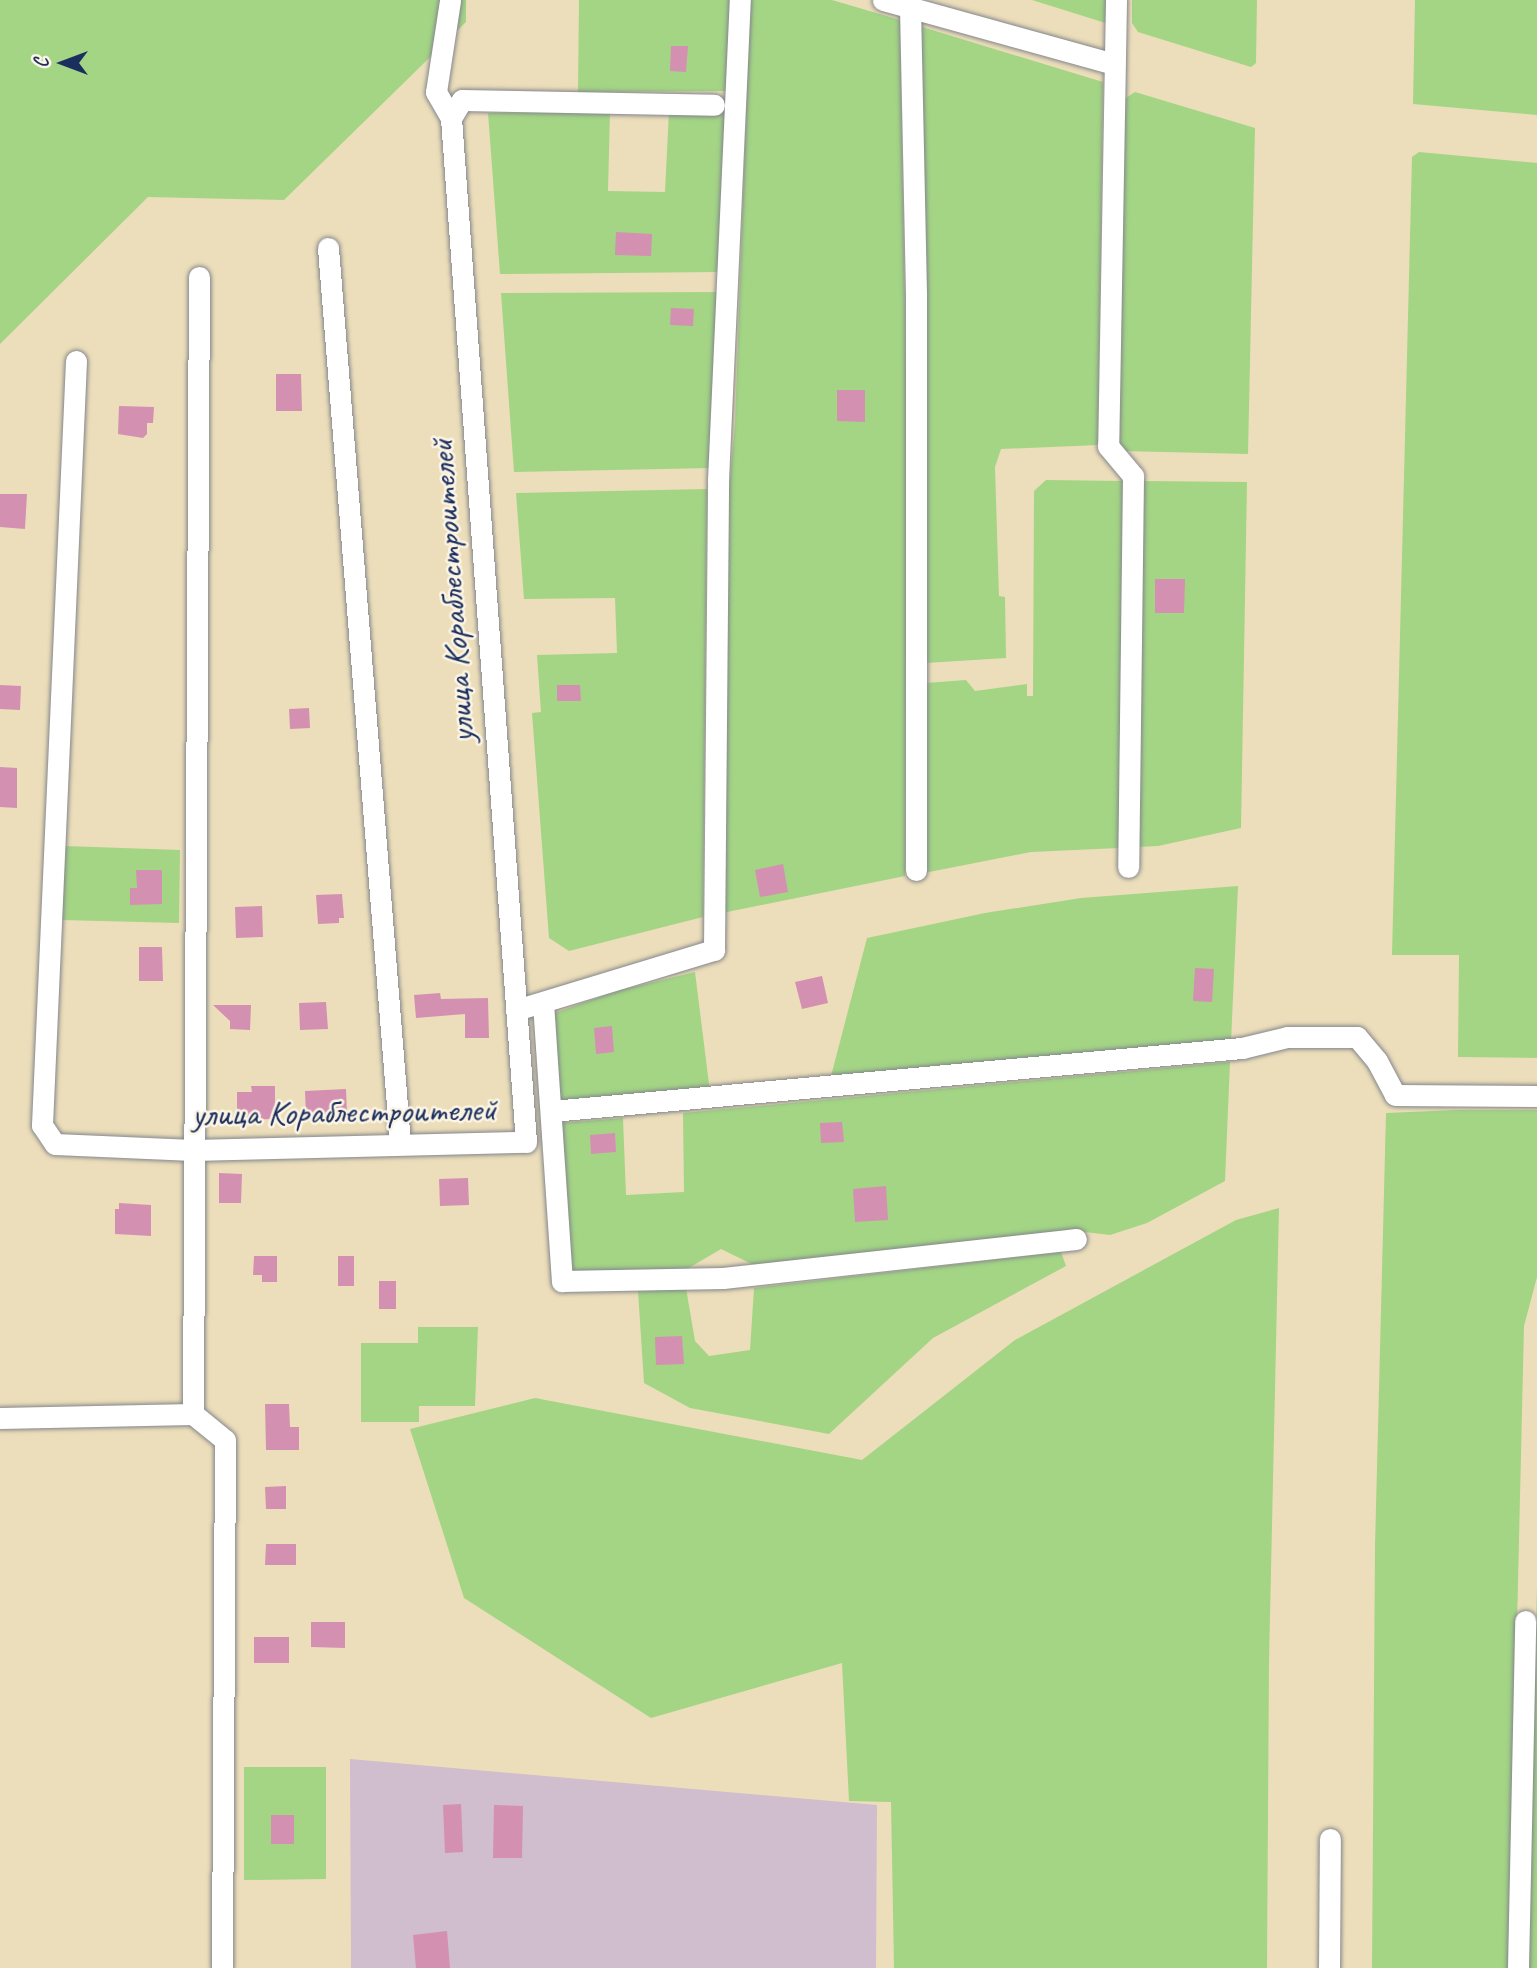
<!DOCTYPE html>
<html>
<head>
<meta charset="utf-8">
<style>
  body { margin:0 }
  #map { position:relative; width:1537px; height:1968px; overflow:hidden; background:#ecdeba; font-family:Caveat,sans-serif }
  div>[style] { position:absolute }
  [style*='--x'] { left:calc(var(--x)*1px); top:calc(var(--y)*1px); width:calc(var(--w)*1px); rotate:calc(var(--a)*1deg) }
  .industrial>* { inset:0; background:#d0bdcd }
  .green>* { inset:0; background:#a3d585 }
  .building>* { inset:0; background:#d490b1 }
  .roads { filter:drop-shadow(0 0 2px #84868c) drop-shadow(0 0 2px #84868c) }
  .minor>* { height:21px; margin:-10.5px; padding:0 10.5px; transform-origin:10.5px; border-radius:10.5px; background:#fff }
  span { translate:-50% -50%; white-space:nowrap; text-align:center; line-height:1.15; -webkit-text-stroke:5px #fcf5e5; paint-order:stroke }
  .street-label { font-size:35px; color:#1b2f5e }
  .north { position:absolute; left:28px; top:28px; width:70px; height:70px; -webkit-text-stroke:5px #fcf5e5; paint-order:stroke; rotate:270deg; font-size:19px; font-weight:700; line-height:28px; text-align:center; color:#1b2f5e }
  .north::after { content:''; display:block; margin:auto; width:24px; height:32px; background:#1b2f5e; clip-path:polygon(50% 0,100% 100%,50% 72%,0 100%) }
</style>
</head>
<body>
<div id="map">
  <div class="industrial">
    <div style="clip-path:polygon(350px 1759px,877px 1805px,876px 1968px,351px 1968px)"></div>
  </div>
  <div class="green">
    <div style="clip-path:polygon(0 0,466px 0,466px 22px,284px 200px,148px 197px,0 344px)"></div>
    <div style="clip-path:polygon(579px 0,730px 0,726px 91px,578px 92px)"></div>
    <div style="clip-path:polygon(750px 0,832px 0,900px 20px,907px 429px,905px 876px,722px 913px,727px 510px,735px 425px)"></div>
    <div style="clip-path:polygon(1032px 0,1113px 0,1112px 25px)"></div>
    <div style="clip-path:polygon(1132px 0,1257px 0,1256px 63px,1251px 67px,1138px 32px,1132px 23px)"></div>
    <div style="clip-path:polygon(1415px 0,1537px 0,1537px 115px,1413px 104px)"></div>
    <div style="clip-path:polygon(919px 26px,1103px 82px,1098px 445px,1001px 449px,995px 467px,999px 596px,1005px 597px,1006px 658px,926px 663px)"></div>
    <div style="clip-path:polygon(1135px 92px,1255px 128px,1248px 454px,1122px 451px,1117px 445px,1123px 100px)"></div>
    <div style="clip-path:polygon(669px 111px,726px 111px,719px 272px,500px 274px,488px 113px,610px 112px,608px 191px,665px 192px)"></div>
    <div style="clip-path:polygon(1419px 152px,1537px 163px,1537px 1058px,1458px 1057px,1459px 955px,1392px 955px,1412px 157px)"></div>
    <div style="clip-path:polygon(719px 292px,712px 468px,514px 472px,501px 293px)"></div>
    <div style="clip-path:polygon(1046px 480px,1123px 481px,1119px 848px,1031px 852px,924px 873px,926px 683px,966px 680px,975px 691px,1027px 684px,1027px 696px,1033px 696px,1034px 491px)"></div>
    <div style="clip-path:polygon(1143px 481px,1247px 482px,1241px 828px,1158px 846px,1138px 847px)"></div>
    <div style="clip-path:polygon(707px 489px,703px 917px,569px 951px,549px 938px,532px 713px,541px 712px,537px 655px,617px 653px,615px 598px,524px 599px,516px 493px)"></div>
    <div style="clip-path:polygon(65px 846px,180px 850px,179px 923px,62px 920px)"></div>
    <div style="clip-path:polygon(1238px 886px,1231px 1042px,830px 1080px,867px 938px,985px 913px,1081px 898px)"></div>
    <div style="clip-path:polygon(695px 972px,710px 1092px,560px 1104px,555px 1013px,617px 991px)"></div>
    <div style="clip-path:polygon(1230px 1062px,1225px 1181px,1147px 1223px,1110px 1235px,1076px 1231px,760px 1268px,721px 1249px,687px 1269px,571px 1275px,562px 1123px,623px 1118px,626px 1195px,684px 1192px,683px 1113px)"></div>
    <div style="clip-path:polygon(1457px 1110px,1537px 1110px,1537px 1277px,1524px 1326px,1509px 1968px,1372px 1968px,1375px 1546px,1386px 1113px)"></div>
    <div style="clip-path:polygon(1279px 1208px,1269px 1662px,1267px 1968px,894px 1968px,891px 1802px,849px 1801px,842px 1663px,651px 1718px,464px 1598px,410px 1429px,535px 1398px,862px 1460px,1015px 1340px,1236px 1220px)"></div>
    <div style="clip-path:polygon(1061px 1252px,1066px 1266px,933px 1338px,829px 1434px,690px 1408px,644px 1383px,638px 1291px,686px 1288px,695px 1341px,709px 1356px,750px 1350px,754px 1288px)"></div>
    <div style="clip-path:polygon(418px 1327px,478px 1327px,475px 1406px,419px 1406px,419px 1422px,361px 1422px,361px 1343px,418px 1343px)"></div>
    <div style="clip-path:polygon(1537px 1586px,1537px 1968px,1528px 1968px,1532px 1785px)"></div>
    <div style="clip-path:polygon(244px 1767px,326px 1767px,326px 1879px,244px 1880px)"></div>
  </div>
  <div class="building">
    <div style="clip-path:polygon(671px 46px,688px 46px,686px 72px,670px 71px)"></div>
    <div style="clip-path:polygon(616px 232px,652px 234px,651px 256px,615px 255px)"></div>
    <div style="clip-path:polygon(671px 308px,694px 309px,693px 326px,670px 325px)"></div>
    <div style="clip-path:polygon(276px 374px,301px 374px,302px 411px,276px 411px)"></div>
    <div style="clip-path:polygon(837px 390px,865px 390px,865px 422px,837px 421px)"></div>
    <div style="clip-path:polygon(119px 406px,154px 407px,153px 423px,147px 423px,147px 434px,143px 438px,118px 434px)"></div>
    <div style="clip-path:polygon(0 494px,27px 494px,25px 529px,0 527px)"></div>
    <div style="clip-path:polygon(1155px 579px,1185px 579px,1184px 613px,1155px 613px)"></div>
    <div style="clip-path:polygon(0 685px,21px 686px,20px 710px,0 709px)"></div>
    <div style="clip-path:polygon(557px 685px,580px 685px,581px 701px,557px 701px)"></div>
    <div style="clip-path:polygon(309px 708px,310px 728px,290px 729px,289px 709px)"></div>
    <div style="clip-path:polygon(0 767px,17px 768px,17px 808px,0 807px)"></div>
    <div style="clip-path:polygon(783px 864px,788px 892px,760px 897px,755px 870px)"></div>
    <div style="clip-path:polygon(136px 870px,162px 870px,162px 904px,130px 905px,130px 888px,137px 888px)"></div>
    <div style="clip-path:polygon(342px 894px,344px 918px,339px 918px,339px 923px,318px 924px,316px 895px)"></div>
    <div style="clip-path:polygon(262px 906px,263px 937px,236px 938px,235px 907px)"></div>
    <div style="clip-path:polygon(139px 947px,162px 947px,163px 981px,139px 981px)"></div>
    <div style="clip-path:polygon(1195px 968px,1214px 969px,1212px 1002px,1193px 1001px)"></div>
    <div style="clip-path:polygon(822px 976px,828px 1003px,802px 1009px,795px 982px)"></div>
    <div style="clip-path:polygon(440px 993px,441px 999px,488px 998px,489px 1038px,465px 1038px,465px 1014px,416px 1018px,414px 995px)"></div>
    <div style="clip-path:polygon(326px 1002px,328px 1029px,300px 1030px,299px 1003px)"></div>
    <div style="clip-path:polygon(213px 1005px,251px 1005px,250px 1030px,230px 1029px,230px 1021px)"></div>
    <div style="clip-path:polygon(612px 1026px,614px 1052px,596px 1054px,594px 1028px)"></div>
    <div style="clip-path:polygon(251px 1086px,275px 1086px,275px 1119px,237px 1120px,237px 1092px,252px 1092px)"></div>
    <div style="clip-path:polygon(346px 1089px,347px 1115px,306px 1117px,305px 1091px)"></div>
    <div style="clip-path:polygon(842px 1122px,844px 1142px,821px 1143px,820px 1123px)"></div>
    <div style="clip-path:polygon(615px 1133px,616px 1152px,591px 1154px,590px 1135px)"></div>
    <div style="clip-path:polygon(219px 1173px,242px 1174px,241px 1203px,219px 1203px)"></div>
    <div style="clip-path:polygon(468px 1178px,469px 1205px,440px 1206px,439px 1179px)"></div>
    <div style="clip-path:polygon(886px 1186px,888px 1220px,855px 1222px,853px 1189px)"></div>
    <div style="clip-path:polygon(119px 1203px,151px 1205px,151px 1236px,115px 1234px,115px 1209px,119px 1209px)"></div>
    <div style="clip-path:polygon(254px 1256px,277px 1256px,277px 1282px,262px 1282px,262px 1275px,253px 1275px)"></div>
    <div style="clip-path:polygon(338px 1256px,354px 1256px,354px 1286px,338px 1286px)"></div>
    <div style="clip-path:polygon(379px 1281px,396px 1281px,396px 1309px,379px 1309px)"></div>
    <div style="clip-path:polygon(682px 1336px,684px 1364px,656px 1365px,655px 1337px)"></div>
    <div style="clip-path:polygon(265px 1404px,289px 1404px,290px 1427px,299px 1427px,299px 1450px,266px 1450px)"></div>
    <div style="clip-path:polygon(286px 1486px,286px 1509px,266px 1509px,265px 1487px)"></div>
    <div style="clip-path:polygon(266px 1544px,296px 1544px,296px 1565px,265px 1565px)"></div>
    <div style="clip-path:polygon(311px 1622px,345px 1622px,345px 1648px,311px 1647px)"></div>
    <div style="clip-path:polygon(254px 1637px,289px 1637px,289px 1663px,254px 1663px)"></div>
    <div style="clip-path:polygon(461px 1804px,463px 1852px,445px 1853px,443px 1805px)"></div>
    <div style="clip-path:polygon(494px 1805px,523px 1806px,522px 1858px,493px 1858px)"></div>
    <div style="clip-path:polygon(271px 1815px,294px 1815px,294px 1844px,271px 1844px)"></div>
    <div style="clip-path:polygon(447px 1931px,450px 1968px,416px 1968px,413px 1935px)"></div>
  </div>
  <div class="roads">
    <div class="minor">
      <div style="--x:883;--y:0;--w:240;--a:15.5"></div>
      <div style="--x:1116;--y:0;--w:446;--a:91"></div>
      <div style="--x:1108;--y:446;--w:39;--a:50"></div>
      <div style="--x:1133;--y:476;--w:391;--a:90.7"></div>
      <div style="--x:910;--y:7;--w:290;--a:88.8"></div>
      <div style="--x:916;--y:297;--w:573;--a:90"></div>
      <div style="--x:451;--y:118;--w:21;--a:-59"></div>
      <div style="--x:462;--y:100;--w:252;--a:1.1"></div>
      <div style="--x:328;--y:248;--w:898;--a:85.4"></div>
      <div style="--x:76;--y:361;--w:765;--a:92.55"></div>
      <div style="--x:42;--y:1125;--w:23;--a:56"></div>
      <div style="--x:55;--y:1144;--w:138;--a:2.5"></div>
      <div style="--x:193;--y:1150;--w:333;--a:-1.4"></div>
      <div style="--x:526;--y:1142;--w:1027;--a:-94.19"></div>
      <div style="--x:451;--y:118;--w:30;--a:-120"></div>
      <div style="--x:436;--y:92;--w:93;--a:-81.3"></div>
      <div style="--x:543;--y:1003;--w:279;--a:86.1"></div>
      <div style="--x:562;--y:1281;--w:161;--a:-1.1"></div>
      <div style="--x:723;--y:1278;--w:355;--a:-6.3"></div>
      <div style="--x:516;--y:1010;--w:207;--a:-16.9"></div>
      <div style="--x:714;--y:950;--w:470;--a:-89.5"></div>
      <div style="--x:718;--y:480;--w:481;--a:-87.4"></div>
      <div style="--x:552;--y:1111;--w:693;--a:-5.22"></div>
      <div style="--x:1242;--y:1048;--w:46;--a:-13.7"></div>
      <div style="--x:1287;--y:1037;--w:70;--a:0"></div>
      <div style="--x:1357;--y:1037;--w:31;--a:50"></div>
      <div style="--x:1377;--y:1061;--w:38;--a:62"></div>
      <div style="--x:1395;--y:1095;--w:142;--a:0.4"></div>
      <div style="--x:193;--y:1414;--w:1137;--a:-89.7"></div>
      <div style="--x:0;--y:1418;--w:193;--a:-1.2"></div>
      <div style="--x:193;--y:1414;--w:41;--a:39.1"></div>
      <div style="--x:225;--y:1440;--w:528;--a:90.33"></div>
      <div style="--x:1329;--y:1968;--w:129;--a:-89.6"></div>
      <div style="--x:1518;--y:1968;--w:347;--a:-88.8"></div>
    </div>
  </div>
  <div class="street-label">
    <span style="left:452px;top:591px;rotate:-94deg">улица Кораблестроителей</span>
    <span style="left:344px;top:1112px;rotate:-1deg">улица Кораблестроителей</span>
  </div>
  <div class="north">С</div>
</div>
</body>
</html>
